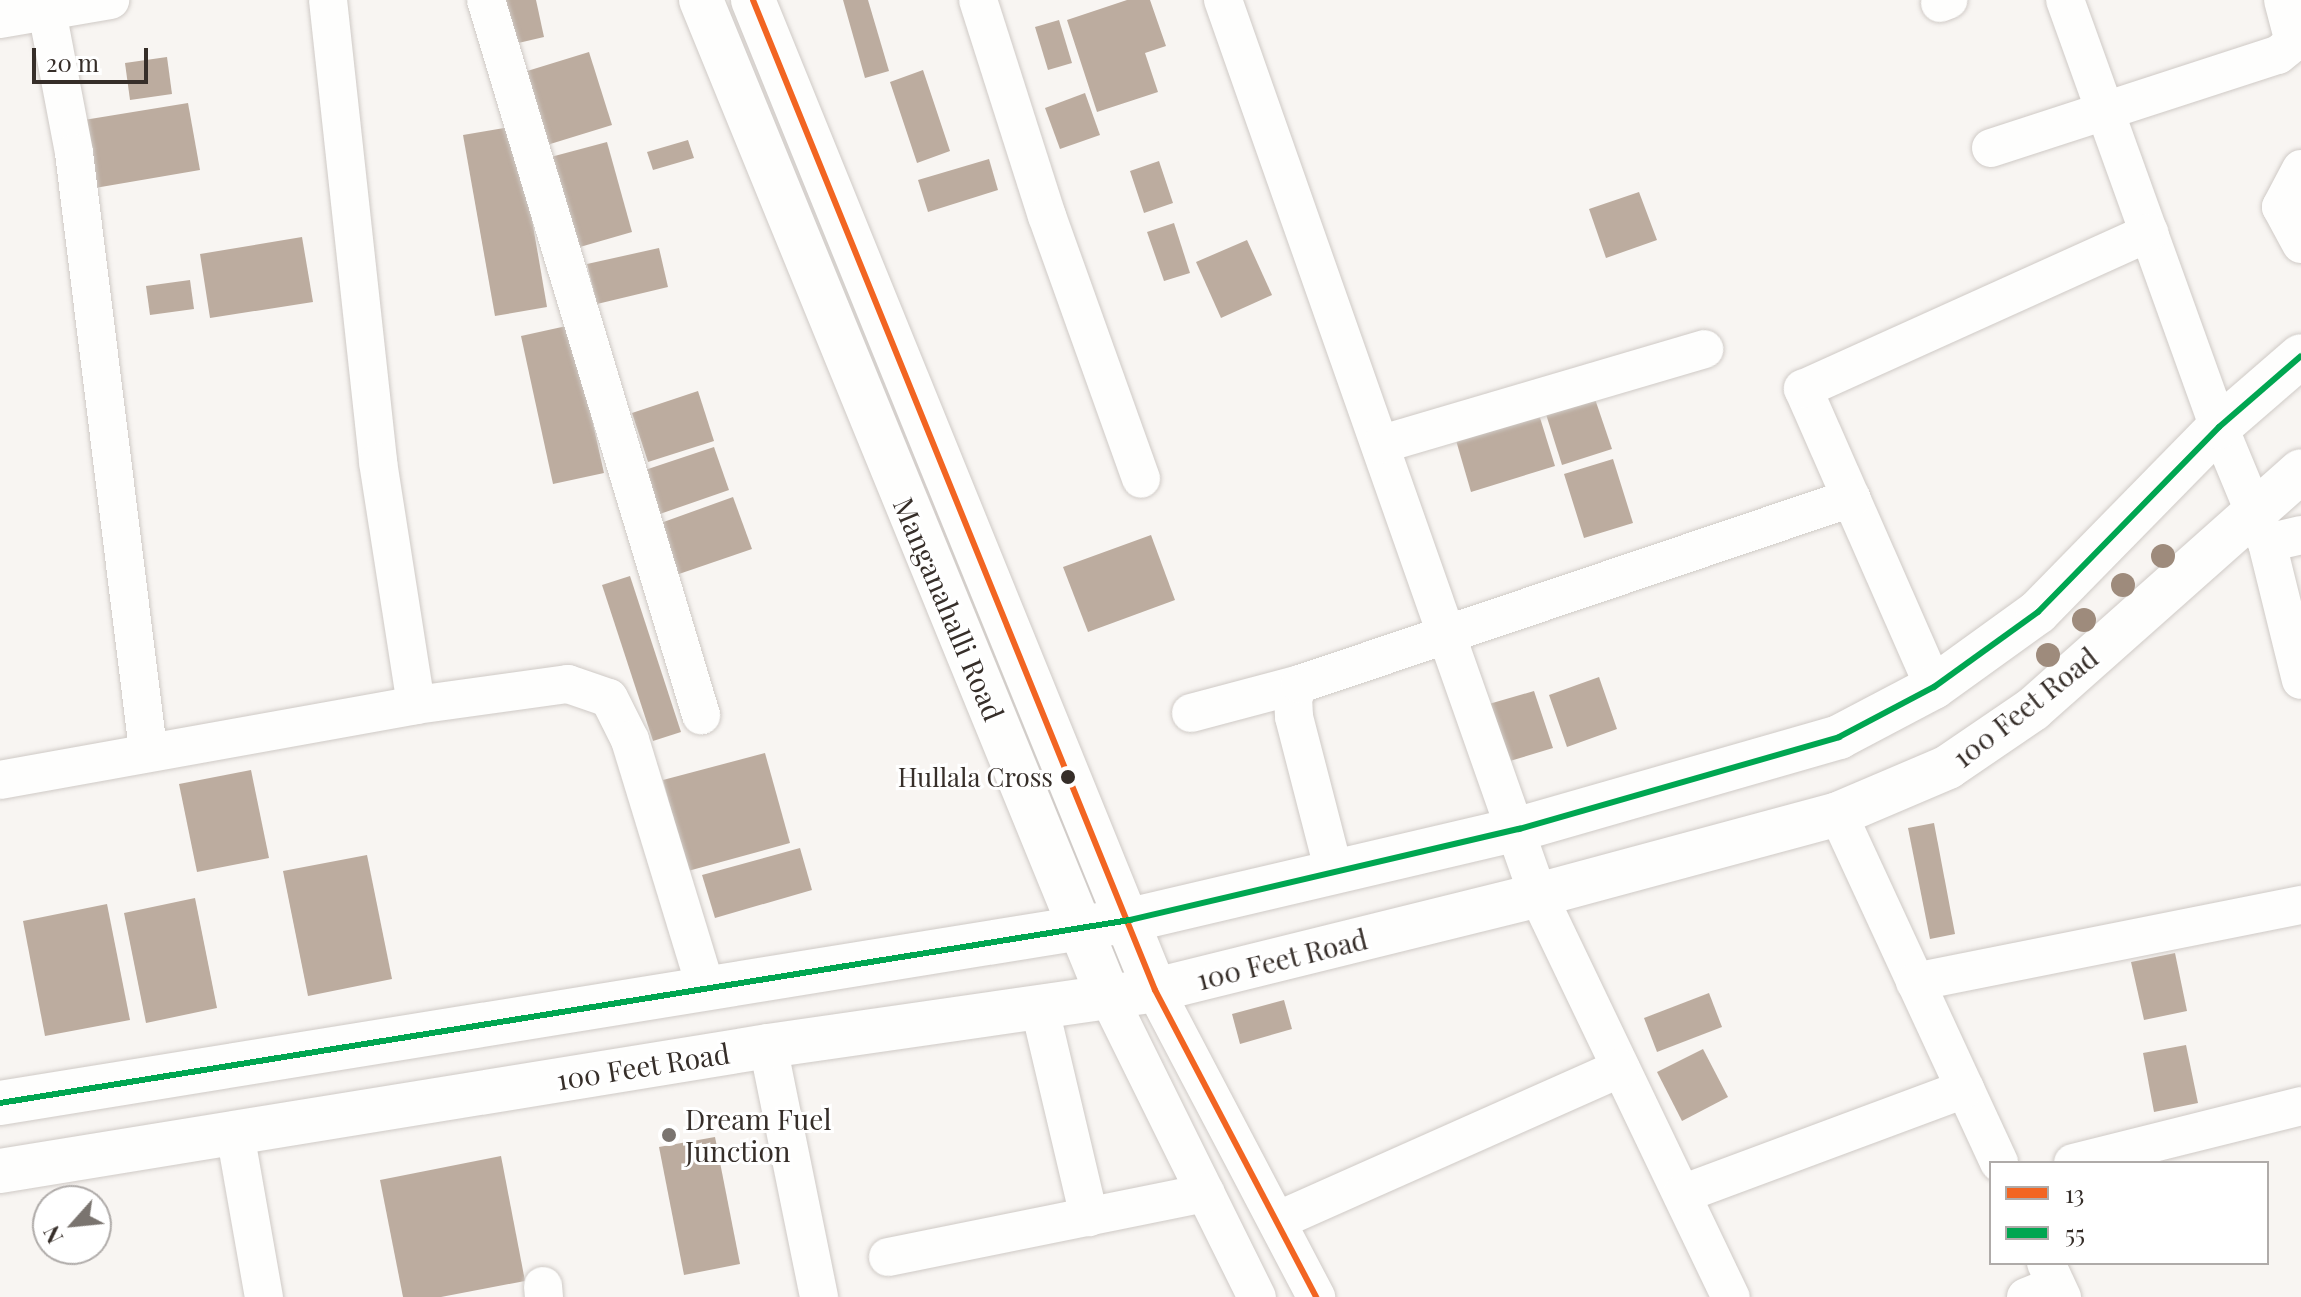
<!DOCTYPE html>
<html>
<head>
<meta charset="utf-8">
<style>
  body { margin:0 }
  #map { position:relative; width:2301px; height:1297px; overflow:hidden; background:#f8f5f2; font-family:"Playfair Display",serif }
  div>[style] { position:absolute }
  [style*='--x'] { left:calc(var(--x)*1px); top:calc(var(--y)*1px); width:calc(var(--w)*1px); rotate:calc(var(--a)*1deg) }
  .building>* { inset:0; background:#bcac9f }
  .roads { filter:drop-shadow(0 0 2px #cfcac6) drop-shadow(0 0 2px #cfcac6) }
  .minor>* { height:38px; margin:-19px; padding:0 19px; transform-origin:19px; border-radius:19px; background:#fefefd }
  .major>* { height:44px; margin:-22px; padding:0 22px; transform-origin:22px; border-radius:22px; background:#fefefd }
  .bus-1>* { height:6px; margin:-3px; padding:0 3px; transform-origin:3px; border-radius:3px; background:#f26522 }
  .bus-2>* { height:6px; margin:-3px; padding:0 3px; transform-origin:3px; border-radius:3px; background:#00a651 }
  .trees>* { width:24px; height:24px; margin:-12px; border-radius:50%; background:#9e8b7c }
  .dots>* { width:22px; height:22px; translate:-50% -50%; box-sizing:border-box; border:4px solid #fff; border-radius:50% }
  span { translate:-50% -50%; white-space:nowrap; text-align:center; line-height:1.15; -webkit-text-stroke:6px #fff; paint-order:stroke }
  .bus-label { font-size:26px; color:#362e29 }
  .right { translate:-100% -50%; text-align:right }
  .street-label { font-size:28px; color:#362e29 }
  .poi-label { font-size:28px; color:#362e29 }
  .left { translate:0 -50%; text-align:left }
  .legend { position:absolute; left:1989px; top:1161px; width:280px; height:104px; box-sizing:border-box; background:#fff; border:2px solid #afaba9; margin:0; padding:10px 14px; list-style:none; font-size:24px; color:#362e29 }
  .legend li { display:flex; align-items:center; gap:16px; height:40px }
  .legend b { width:40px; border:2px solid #afaba9 }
  .north { position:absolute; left:32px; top:1185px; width:80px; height:80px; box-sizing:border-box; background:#fff; border:2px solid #afaba9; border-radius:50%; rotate:243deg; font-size:22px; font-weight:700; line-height:32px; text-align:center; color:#362e29 }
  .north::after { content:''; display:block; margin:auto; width:28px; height:36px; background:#7a746f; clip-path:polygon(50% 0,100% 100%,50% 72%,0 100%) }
  .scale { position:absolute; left:32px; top:48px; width:116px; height:36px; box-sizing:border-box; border:4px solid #362e29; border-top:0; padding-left:10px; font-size:24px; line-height:28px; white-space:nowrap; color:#362e29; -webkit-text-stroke:6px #fff; paint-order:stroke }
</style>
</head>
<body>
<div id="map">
  <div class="building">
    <div style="clip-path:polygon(503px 0,536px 0,544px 37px,514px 44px)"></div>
    <div style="clip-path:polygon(843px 0,868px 0,889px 71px,865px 78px)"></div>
    <div style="clip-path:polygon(1127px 0,1150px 0,1166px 46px,1145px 53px,1158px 92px,1097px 112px,1067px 20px)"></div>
    <div style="clip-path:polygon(1059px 20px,1072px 63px,1048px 70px,1035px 27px)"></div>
    <div style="clip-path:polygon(589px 52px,612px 125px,547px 145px,524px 72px)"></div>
    <div style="clip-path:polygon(167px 57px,172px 94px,130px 100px,125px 63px)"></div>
    <div style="clip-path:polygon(923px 70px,950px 151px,917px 163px,890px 82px)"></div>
    <div style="clip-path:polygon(1085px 93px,1100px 135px,1060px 149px,1045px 108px)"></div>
    <div style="clip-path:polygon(188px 103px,200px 170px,95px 188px,84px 120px)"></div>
    <div style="clip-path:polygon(516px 126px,547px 307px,495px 316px,463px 135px)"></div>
    <div style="clip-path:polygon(688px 140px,694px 158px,653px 170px,647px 152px)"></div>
    <div style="clip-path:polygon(607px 142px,632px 232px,573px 249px,547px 158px)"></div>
    <div style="clip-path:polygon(989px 159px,998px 190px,928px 212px,918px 180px)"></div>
    <div style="clip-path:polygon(1159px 161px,1173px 203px,1144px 213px,1130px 171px)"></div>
    <div style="clip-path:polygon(1639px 192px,1657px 240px,1606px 258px,1589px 209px)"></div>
    <div style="clip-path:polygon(1174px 223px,1190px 273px,1164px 281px,1147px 232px)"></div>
    <div style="clip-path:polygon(302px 237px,313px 302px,210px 318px,200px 254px)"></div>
    <div style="clip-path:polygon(1247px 240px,1272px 295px,1221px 318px,1196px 262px)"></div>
    <div style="clip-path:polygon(659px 248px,668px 287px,597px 304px,587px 264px)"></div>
    <div style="clip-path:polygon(190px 280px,194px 309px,150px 315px,146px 286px)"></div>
    <div style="clip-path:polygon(571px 325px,604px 473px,553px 484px,521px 336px)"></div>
    <div style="clip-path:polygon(698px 391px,714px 441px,648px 462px,632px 413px)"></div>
    <div style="clip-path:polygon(1594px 396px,1612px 449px,1562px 465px,1545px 411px)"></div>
    <div style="clip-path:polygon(1536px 405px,1555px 466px,1471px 492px,1453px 430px)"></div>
    <div style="clip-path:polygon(714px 447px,729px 490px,657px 515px,642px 471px)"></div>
    <div style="clip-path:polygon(1613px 459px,1633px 523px,1584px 538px,1564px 474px)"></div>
    <div style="clip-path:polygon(733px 497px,752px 549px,676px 575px,658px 524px)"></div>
    <div style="clip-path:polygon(1151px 535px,1175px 600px,1088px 632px,1063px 567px)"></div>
    <div style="clip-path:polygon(630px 576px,681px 732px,653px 741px,602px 585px)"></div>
    <div style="clip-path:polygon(1599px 677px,1617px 729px,1567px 747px,1549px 695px)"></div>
    <div style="clip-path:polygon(1534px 691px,1553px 748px,1510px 761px,1489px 704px)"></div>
    <div style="clip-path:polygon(765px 753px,790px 843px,688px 871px,663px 780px)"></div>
    <div style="clip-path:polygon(251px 770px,269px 858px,197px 872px,179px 784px)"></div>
    <div style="clip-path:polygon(1934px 823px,1955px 934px,1930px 939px,1908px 828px)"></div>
    <div style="clip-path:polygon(800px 848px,812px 890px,715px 918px,702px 875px)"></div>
    <div style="clip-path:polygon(367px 855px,392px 979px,308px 996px,283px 871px)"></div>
    <div style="clip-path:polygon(195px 898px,217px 1008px,146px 1023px,124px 913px)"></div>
    <div style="clip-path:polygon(107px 904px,130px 1020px,45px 1036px,23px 921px)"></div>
    <div style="clip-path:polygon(2175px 953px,2187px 1011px,2144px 1020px,2131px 962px)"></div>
    <div style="clip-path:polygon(1709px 993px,1722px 1027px,1657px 1052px,1644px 1018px)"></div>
    <div style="clip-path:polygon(1284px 1000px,1292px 1029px,1240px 1044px,1232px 1014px)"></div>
    <div style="clip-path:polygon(2186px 1045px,2198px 1103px,2154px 1112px,2143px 1053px)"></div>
    <div style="clip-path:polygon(1703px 1049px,1728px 1097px,1682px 1121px,1657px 1072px)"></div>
    <div style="clip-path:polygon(715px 1137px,740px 1264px,684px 1275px,659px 1147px)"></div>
    <div style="clip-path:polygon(501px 1156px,525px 1281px,441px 1297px,403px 1297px,380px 1180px)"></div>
  </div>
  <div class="roads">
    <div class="minor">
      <div style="--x:328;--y:0;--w:465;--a:83.8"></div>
      <div style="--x:378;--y:462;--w:246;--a:81.1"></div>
      <div style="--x:486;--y:0;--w:747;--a:73.26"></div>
      <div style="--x:978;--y:0;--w:227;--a:72.3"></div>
      <div style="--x:1047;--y:216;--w:279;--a:70.3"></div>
      <div style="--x:1223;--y:0;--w:949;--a:70.61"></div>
      <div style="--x:1538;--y:895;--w:446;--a:64.4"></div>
      <div style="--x:2065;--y:0;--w:454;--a:70.2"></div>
      <div style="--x:2219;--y:427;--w:126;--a:67.5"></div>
      <div style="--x:2267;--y:543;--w:35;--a:-13"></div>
      <div style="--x:1940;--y:3;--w:9;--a:-21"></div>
      <div style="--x:47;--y:11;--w:145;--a:79.2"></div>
      <div style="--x:74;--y:153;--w:602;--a:82.93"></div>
      <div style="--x:0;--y:19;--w:112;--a:-9.8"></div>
      <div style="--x:1991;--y:148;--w:302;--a:-18"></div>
      <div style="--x:2278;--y:55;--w:21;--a:-39"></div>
      <div style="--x:2294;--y:42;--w:43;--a:-104.7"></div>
      <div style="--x:2301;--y:169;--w:43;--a:117.8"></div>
      <div style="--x:2281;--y:207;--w:42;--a:61.6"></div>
      <div style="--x:1382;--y:444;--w:336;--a:-16.4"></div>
      <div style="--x:2267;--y:543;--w:141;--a:76.1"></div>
      <div style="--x:1300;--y:684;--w:15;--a:118"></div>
      <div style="--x:1293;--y:697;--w:20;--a:87"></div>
      <div style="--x:1294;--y:717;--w:160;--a:75.5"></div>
      <div style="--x:1934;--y:687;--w:326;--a:-113.7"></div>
      <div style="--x:1803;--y:389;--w:380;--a:-24.3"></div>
      <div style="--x:1191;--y:713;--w:113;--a:-14.9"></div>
      <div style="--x:1300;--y:684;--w:582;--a:-18.65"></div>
      <div style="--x:0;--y:780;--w:423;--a:-10.2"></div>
      <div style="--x:416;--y:705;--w:153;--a:-7.9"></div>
      <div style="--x:568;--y:684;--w:43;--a:18.9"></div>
      <div style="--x:609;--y:698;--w:47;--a:63.4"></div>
      <div style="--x:630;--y:740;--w:259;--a:73"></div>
      <div style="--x:1838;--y:814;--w:384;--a:65.2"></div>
      <div style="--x:1915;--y:982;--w:394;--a:-11.3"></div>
      <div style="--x:1155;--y:990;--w:347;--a:62.3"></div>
      <div style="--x:1108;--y:996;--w:336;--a:63.7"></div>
      <div style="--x:1039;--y:1005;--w:218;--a:76.7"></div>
      <div style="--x:768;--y:1046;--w:256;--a:78.5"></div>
      <div style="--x:235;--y:1133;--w:167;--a:80"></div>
      <div style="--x:2073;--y:1163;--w:235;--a:-14"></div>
      <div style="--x:1682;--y:1194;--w:302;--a:-20.4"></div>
      <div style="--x:1277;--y:1221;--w:376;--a:-24"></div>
      <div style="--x:888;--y:1257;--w:324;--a:-11.4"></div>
      <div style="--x:2046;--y:1263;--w:38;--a:65"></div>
      <div style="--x:543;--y:1286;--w:11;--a:85"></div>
      <div style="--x:2026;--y:1297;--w:32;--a:-22"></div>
    </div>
    <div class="major">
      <div style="--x:701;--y:0;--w:1076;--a:67.77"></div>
      <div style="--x:753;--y:0;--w:1069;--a:67.9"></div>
      <div style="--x:0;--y:1103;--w:1145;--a:-9.2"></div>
      <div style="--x:1130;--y:920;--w:400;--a:-13.2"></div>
      <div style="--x:1519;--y:829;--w:333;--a:-16"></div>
      <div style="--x:1839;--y:737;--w:107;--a:-27.8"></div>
      <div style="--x:1934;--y:687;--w:128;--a:-35.8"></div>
      <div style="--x:2038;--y:612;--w:259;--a:-45.6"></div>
      <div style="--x:2219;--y:427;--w:108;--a:-40.9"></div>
      <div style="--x:0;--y:1171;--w:778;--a:-9.24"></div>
      <div style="--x:768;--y:1046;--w:391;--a:-8.2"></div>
      <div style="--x:1155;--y:990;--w:395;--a:-13.9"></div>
      <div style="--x:1538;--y:895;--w:311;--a:-15.1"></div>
      <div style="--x:1838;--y:814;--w:120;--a:-23.1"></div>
      <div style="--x:1948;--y:767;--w:103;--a:-34.3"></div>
      <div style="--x:2033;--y:709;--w:358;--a:-41.6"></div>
    </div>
  </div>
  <div class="bus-1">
    <div style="--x:753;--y:0;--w:1069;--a:67.9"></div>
    <div style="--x:1155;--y:990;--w:347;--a:62.3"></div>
  </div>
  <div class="bus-2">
    <div style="--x:0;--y:1103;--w:1145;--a:-9.2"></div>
    <div style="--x:1130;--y:920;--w:400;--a:-13.2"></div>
    <div style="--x:1519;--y:829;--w:333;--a:-16"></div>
    <div style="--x:1839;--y:737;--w:107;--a:-27.8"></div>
    <div style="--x:1934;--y:687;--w:128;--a:-35.8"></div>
    <div style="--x:2038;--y:612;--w:259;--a:-45.6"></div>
    <div style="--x:2219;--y:427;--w:108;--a:-40.9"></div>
  </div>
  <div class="trees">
    <div style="left:2163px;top:556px"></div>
    <div style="left:2123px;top:585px"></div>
    <div style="left:2084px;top:620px"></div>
    <div style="left:2048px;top:655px"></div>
  </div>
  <div class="dots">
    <div style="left:1068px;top:777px;background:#362e29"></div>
    <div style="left:669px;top:1135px;background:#7a746f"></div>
  </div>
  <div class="bus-label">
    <span class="right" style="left:1053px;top:777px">Hullala Cross</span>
  </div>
  <div class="street-label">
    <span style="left:949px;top:609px;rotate:67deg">Manganahalli Road</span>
    <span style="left:2025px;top:707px;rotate:-38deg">100 Feet Road</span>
    <span style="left:1282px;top:959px;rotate:-14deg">100 Feet Road</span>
    <span style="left:643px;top:1066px;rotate:-9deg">100 Feet Road</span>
  </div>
  <div class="poi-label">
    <span class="left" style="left:685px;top:1135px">Dream Fuel<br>Junction</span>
  </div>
  <ul class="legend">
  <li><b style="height:10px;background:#f26522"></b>13</li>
  <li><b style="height:10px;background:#00a651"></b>55</li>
  </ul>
  <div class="north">N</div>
  <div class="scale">20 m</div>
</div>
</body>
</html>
